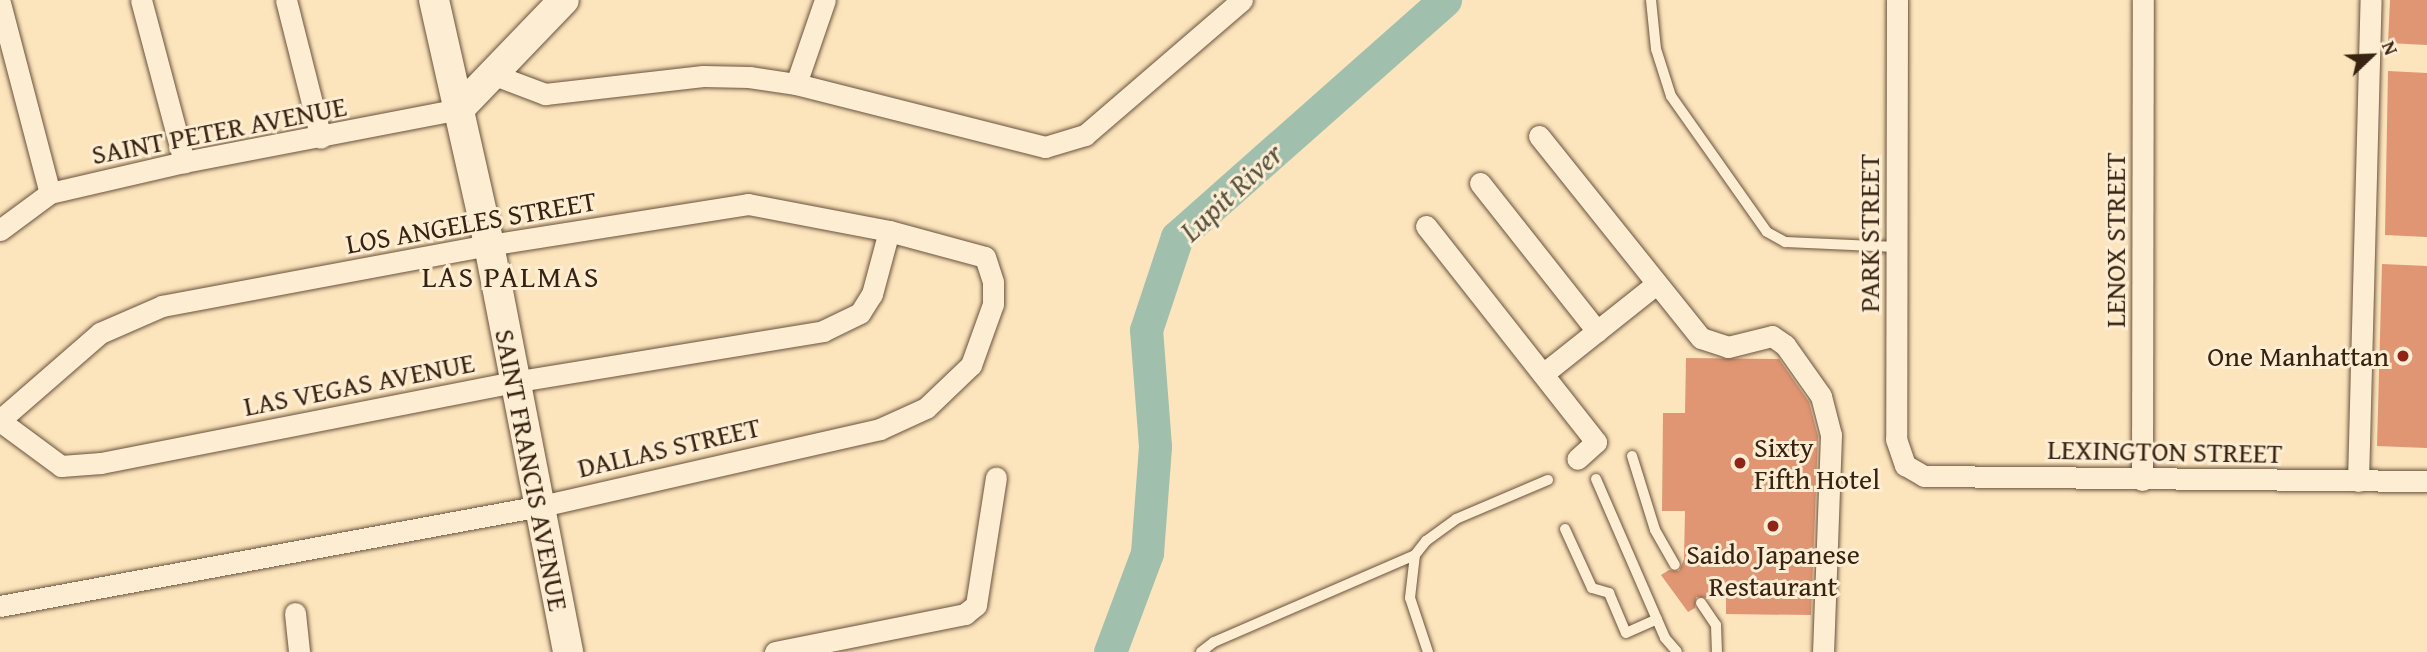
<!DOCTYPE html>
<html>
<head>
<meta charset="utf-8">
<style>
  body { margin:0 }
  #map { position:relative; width:2427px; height:652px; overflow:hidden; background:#fce4bc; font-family:"Gentium Book Plus",serif }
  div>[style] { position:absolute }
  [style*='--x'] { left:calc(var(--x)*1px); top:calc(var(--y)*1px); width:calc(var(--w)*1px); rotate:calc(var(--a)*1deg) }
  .river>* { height:33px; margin:-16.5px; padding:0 16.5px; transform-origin:16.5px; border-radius:16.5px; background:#a0bfac }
  .building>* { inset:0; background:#e09573 }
  .roads { filter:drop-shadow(0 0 2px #69523c) drop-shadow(0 0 2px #69523c) }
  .lane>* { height:10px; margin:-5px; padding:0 5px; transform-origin:5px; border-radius:5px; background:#fdedd3 }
  .street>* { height:21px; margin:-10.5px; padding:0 10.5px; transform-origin:10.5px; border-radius:10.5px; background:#fdedd3 }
  .secondary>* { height:30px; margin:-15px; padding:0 15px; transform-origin:15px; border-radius:15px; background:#fdedd3 }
  .dots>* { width:19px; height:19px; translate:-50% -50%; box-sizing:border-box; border:4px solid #fdedd3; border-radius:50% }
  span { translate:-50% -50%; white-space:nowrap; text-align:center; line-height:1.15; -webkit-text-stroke:6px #fdedd3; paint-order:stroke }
  .street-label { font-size:28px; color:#382212 }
  .poi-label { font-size:28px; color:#382212 }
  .right { translate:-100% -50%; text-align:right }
  .left { translate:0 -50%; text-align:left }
  .water-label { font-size:30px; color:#575140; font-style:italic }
  .neighbourhood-label { font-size:30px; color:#382212; letter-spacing:2px }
  .north { position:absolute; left:2336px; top:21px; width:70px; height:70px; -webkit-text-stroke:5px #fdedd3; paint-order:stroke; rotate:67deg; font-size:19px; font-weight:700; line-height:28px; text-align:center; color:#382212 }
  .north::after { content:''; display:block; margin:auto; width:24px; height:32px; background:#382212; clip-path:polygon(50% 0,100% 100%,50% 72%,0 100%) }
</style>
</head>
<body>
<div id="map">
  <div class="river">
    <div style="--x:1110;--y:652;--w:106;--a:-69.5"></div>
    <div style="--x:1147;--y:553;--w:107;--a:-85.7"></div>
    <div style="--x:1155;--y:446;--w:116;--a:-94.4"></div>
    <div style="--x:1146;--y:330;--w:98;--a:-71.6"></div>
    <div style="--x:1177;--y:237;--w:358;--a:-41.5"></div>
  </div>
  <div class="building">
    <div style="clip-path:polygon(2390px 0,2427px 0,2427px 45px,2388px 43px)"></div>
    <div style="clip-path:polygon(2388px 71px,2427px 73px,2427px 237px,2385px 235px)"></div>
    <div style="clip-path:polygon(2382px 264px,2427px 266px,2427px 448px,2377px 446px)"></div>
    <div style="clip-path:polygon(1686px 358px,1779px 359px,1809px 402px,1818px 436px,1811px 615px,1726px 614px,1726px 585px,1707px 598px,1696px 597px,1695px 608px,1688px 612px,1661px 575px,1669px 570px,1679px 571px,1684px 559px,1685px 511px,1662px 511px,1663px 413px,1685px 413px)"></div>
  </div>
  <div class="roads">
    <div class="lane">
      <div style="--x:1651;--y:0;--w:49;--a:84.2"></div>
      <div style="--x:1656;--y:49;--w:49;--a:72.3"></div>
      <div style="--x:1671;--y:96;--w:166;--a:54.8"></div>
      <div style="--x:1767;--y:232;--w:21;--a:29"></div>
      <div style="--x:1785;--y:242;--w:112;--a:2.6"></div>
      <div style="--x:1632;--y:456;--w:77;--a:72.7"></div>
      <div style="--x:1655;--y:530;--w:40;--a:60.3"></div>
      <div style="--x:1596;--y:479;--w:173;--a:66.5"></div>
      <div style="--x:1665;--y:638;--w:18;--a:49"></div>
      <div style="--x:1565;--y:529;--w:65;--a:65.4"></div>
      <div style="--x:1592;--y:588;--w:18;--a:16"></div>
      <div style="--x:1609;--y:593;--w:43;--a:67"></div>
      <div style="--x:1626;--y:633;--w:34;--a:-24"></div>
      <div style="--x:1701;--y:603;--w:27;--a:56"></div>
      <div style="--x:1716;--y:625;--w:27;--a:88"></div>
      <div style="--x:1201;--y:652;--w:16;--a:-38"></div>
      <div style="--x:1214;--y:642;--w:219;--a:-23.4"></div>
      <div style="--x:1428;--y:652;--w:57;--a:-108.4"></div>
      <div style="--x:1410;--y:598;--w:43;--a:-83.4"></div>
      <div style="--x:1415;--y:555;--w:18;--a:-52"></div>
      <div style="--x:1426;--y:541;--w:37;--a:-36"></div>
      <div style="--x:1456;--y:519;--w:100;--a:-23"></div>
    </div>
    <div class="street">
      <div style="--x:141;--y:0;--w:168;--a:75.1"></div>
      <div style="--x:286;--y:0;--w:142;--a:75.8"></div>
      <div style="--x:1897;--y:0;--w:439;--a:90.1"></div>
      <div style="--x:1896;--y:439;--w:28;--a:71"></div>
      <div style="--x:1905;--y:465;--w:22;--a:30"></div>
      <div style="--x:1924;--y:476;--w:503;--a:0.57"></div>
      <div style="--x:0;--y:3;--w:196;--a:75.3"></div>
      <div style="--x:492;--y:74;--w:57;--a:20.7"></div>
      <div style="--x:545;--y:94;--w:159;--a:-6.5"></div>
      <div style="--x:703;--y:76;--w:46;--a:1.2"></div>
      <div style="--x:749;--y:77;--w:48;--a:8.5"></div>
      <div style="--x:796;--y:84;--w:257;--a:14.2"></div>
      <div style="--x:1045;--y:147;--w:42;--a:-16.7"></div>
      <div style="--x:1085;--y:135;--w:207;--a:-40.7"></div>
      <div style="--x:796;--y:84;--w:89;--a:-71"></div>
      <div style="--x:1539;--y:136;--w:259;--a:51.3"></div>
      <div style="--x:1701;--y:338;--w:28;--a:18"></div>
      <div style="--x:1728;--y:347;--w:45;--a:-14"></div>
      <div style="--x:1772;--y:336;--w:16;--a:35"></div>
      <div style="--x:1785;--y:345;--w:62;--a:54.8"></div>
      <div style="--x:1821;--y:396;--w:40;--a:75.6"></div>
      <div style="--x:1831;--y:435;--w:217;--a:92.1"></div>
      <div style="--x:1480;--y:183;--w:189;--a:51.7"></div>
      <div style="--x:1426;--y:226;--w:275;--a:51.8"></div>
      <div style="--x:1596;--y:442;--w:25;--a:138"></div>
      <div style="--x:0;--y:230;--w:62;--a:-36.5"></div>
      <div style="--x:50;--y:193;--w:138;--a:-13"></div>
      <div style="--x:184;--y:162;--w:280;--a:-10.9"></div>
      <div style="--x:1543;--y:374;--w:144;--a:-38.5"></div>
      <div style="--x:0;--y:420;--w:133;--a:-41"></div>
      <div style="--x:100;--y:333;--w:68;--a:-23.5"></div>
      <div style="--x:162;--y:306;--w:333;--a:-10.6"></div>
      <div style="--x:489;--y:245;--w:262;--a:-9"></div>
      <div style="--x:748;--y:204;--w:144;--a:10.8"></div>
      <div style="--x:889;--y:231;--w:99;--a:15.2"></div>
      <div style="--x:985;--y:257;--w:26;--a:72"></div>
      <div style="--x:993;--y:282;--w:22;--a:90"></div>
      <div style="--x:993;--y:304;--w:65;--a:109.8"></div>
      <div style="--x:971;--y:365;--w:62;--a:136.3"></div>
      <div style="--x:926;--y:408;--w:51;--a:155.5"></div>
      <div style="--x:880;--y:429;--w:349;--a:167.2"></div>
      <div style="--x:540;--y:506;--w:549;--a:169.51"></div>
      <div style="--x:0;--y:421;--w:76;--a:36.4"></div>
      <div style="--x:61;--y:466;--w:40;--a:-4.3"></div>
      <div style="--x:101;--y:463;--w:420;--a:-11.1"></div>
      <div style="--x:513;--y:382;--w:314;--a:-9.3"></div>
      <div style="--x:823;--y:331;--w:41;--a:-25.9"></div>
      <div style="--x:860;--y:313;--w:22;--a:-58"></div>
      <div style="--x:872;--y:294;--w:65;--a:-74.9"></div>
      <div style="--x:2142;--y:480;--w:480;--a:-89.9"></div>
      <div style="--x:2358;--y:481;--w:481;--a:-88.5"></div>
      <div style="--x:295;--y:613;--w:39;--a:84"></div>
      <div style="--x:775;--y:652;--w:194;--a:-11.3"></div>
      <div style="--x:965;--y:614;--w:14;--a:-39"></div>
      <div style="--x:976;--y:605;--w:129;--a:-81.1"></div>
    </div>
    <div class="secondary">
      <div style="--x:434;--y:0;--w:251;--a:77.3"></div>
      <div style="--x:489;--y:245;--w:415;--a:79"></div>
      <div style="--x:459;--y:109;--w:151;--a:-46.1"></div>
    </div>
  </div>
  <div class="dots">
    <div style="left:2403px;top:356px;background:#8f2418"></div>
    <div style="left:1740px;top:463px;background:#8f2418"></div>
    <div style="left:1773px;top:526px;background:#8f2418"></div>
  </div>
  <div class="street-label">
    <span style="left:219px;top:130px;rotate:-11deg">SAINT PETER AVENUE</span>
    <span style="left:471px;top:222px;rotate:-10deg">LOS ANGELES STREET</span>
    <span style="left:1869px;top:233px;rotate:-90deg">PARK STREET</span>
    <span style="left:2115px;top:240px;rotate:-90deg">LENOX STREET</span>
    <span style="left:359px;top:384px;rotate:-11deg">LAS VEGAS AVENUE</span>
    <span style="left:669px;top:447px;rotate:-13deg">DALLAS STREET</span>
    <span style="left:2165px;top:451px;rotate:1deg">LEXINGTON STREET</span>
    <span style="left:532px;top:470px;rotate:79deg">SAINT FRANCIS AVENUE</span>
  </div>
  <div class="poi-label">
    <span class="right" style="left:2389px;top:356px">One Manhattan</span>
    <span class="left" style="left:1754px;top:463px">Sixty<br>Fifth Hotel</span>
    <span style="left:1773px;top:570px">Saido Japanese<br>Restaurant</span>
  </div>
  <div class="water-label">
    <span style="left:1231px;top:192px;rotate:-43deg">Lupit River</span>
  </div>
  <div class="neighbourhood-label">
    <span style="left:511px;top:276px">LAS PALMAS</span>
  </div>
  <div class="north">N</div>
</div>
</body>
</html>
